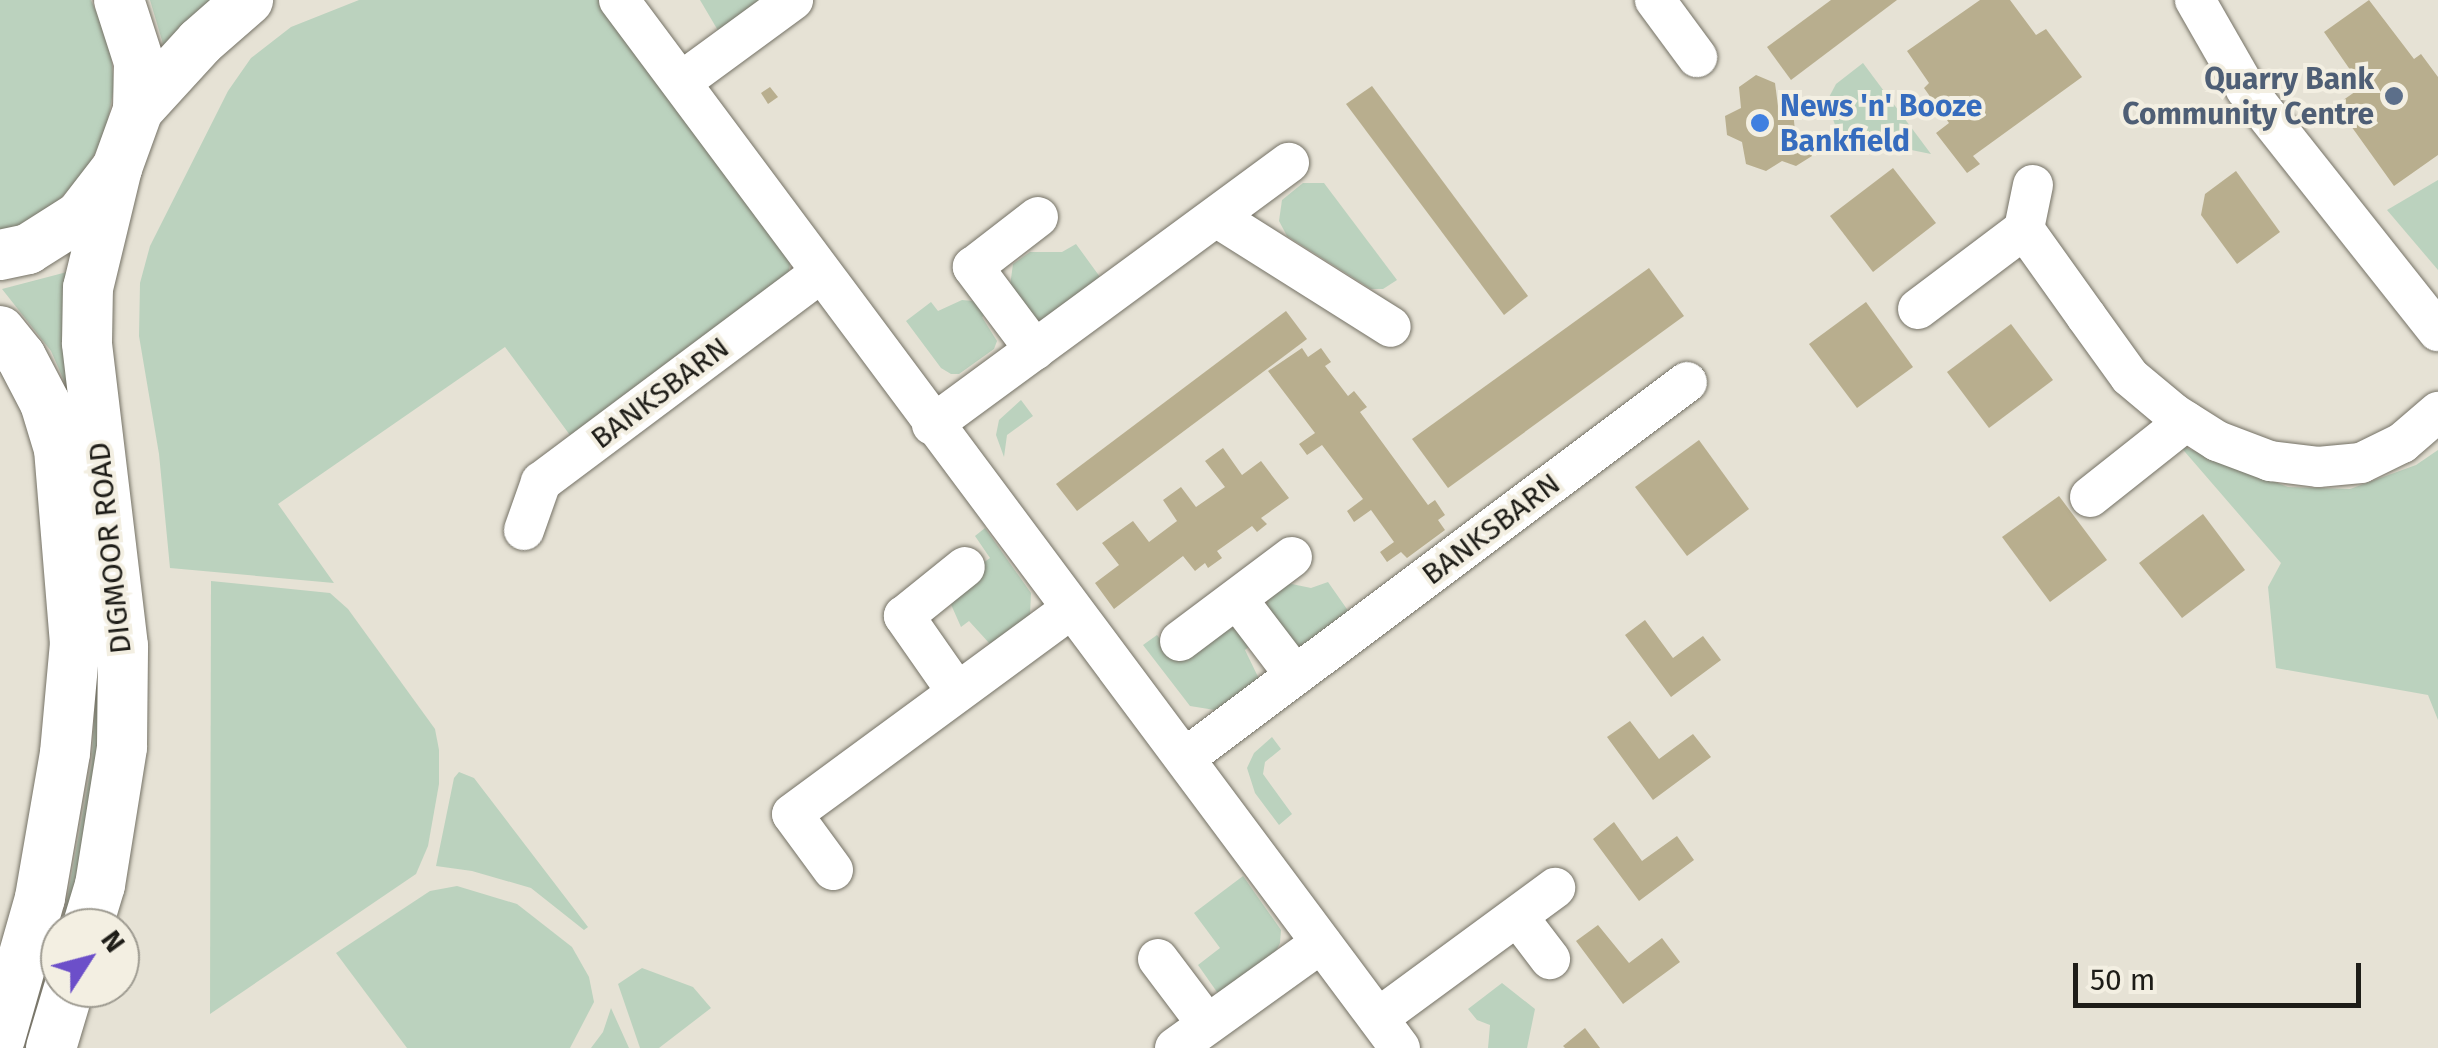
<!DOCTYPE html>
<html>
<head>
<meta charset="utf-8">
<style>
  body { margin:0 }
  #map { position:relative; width:2438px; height:1048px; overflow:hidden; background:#e6e2d5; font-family:"Fira Sans",sans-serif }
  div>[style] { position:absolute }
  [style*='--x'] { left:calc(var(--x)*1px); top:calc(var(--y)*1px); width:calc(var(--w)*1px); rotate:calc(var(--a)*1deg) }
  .green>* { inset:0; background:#bbd2be }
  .building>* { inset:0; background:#b8ae8e }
  .roads { filter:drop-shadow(0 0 2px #757266) drop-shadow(0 0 2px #757266) }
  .minor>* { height:40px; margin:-20px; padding:0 20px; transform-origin:20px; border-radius:20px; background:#fff }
  .tertiary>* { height:50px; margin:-25px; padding:0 25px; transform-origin:25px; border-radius:25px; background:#fff }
  .dots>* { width:28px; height:28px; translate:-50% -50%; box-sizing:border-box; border:5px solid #f3efe2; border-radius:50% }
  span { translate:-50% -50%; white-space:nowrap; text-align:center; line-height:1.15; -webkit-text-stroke:8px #f3efe2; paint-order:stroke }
  .service-label { font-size:30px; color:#4e5e75; font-weight:700 }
  .right { translate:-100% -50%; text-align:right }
  .shop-label { font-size:30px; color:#366cbe; font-weight:700 }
  .left { translate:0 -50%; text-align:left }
  .street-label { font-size:30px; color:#1e1d18 }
  .north { position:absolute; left:40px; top:908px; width:100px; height:100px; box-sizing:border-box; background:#f3efe2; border:2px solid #9e9b91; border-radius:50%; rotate:54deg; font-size:28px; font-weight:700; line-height:40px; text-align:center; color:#1e1d18 }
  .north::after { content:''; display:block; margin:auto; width:35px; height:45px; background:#6c4fc9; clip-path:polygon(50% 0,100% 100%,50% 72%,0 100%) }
  .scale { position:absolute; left:2073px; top:963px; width:288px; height:45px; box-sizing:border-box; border:5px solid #1e1d18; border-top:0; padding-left:12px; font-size:30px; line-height:35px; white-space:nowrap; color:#1e1d18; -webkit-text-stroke:8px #f3efe2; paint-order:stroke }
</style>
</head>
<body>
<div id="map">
  <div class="green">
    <div style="clip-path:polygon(0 0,91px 0,110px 44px,114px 87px,106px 130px,87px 170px,57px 202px,21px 225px,0 231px)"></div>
    <div style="clip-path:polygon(150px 0,210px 0,166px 54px)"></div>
    <div style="clip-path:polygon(359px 0,600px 0,791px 259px,788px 275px,575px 442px,505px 347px,278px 504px,334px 583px,170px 568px,159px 454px,139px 336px,140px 283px,150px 246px,228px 91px,251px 58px,291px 27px)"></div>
    <div style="clip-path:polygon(700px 0,779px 0,723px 39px)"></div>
    <div style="clip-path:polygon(1863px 63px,1931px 154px,1862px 140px,1836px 128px,1827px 101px,1836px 84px)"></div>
    <div style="clip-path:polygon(2438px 180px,2438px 270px,2387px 210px)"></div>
    <div style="clip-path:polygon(1303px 183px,1324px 183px,1397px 280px,1383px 289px,1371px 289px,1287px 236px,1279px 221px,1282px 200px)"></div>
    <div style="clip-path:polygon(1076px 244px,1100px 277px,1038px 323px,1009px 293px,1013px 264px,1030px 252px,1062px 252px)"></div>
    <div style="clip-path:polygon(67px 272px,93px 475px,100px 766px,70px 928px,62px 928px,92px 762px,96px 684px,73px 401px,51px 351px,2px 289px)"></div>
    <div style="clip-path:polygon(962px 300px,973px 301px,986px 314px,982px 317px,997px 341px,994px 349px,959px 374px,951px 374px,941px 368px,906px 321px,931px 302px,938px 311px)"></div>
    <div style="clip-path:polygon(1021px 400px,1033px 416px,1007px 435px,1004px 457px,996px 435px,999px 420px)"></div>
    <div style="clip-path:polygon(2179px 445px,2288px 487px,2350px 489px,2416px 465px,2438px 450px,2438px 720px,2428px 695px,2276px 668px,2268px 587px,2281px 563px)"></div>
    <div style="clip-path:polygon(985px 528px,1031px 593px,1030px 615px,990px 644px,969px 621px,961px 627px,949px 600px,954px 584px,990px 558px,975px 536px)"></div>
    <div style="clip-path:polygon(211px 581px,330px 593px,348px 609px,435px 729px,439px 750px,439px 784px,428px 846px,416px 874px,210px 1014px)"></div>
    <div style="clip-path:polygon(1328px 582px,1349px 612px,1298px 650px,1267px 608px,1267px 598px,1287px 583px,1311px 588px)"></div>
    <div style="clip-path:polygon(1230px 625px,1251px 645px,1245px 650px,1260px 681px,1221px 711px,1190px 706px,1143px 645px,1157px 635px,1174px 657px)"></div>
    <div style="clip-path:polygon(1272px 737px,1281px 749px,1265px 762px,1263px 774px,1292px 814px,1279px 825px,1255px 793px,1247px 768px,1254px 753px)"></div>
    <div style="clip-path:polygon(459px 772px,474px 778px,588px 927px,584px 930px,531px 888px,472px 871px,436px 866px,454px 778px)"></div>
    <div style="clip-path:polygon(1243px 876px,1281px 930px,1280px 943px,1275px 953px,1224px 993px,1217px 992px,1198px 965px,1220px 948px,1194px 913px)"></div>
    <div style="clip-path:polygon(457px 886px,517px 904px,572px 947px,589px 977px,594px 1002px,570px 1048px,407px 1048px,336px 953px,430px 891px)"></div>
    <div style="clip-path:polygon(642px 968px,693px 987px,711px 1008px,659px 1048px,640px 1048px,618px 984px)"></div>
    <div style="clip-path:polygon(1502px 983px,1535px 1009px,1527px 1048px,1488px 1048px,1490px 1025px,1477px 1020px,1468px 1009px)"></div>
    <div style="clip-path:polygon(611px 1008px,629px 1048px,591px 1048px,603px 1032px)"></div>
  </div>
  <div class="building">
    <div style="clip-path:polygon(1831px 0,1897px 0,1791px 80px,1767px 47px)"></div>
    <div style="clip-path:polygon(1980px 0,2010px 0,2036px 35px,2046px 29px,2082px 77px,1973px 156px,1980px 164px,1967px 173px,1936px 133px,1949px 123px,1924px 88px,1929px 83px,1907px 51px)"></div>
    <div style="clip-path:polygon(2369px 0,2414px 59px,2421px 54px,2438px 77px,2438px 155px,2394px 186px,2336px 105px,2362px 87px,2324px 32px)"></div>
    <div style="clip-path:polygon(1756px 75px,1775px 83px,1778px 106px,1793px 111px,1795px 131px,1810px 136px,1812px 156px,1796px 166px,1782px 161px,1766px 171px,1746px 164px,1742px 142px,1727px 135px,1725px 116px,1741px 108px,1739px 87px)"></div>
    <div style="clip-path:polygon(1372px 86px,1528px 296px,1504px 315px,1346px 104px)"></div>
    <div style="clip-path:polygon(770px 87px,778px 97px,768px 104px,761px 93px)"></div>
    <div style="clip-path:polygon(1893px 168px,1936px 223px,1873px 272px,1830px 216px)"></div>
    <div style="clip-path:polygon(2236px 171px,2280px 232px,2237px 264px,2201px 215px,2205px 194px)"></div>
    <div style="clip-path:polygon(1649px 268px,1684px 316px,1448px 488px,1412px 439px)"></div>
    <div style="clip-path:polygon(1866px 302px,1913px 367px,1857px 408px,1809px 344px)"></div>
    <div style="clip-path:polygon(1286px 311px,1307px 339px,1077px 511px,1056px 484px)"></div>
    <div style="clip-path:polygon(2011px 324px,2053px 380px,1989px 428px,1947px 372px)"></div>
    <div style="clip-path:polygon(1302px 348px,1308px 357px,1321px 348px,1331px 362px,1325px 366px,1348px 396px,1354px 391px,1367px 407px,1360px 412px,1428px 505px,1435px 500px,1445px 515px,1438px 520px,1445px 530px,1407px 558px,1401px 552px,1387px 562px,1380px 552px,1394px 542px,1371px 510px,1354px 522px,1347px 511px,1363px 499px,1322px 445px,1307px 455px,1299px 444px,1315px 433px,1268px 371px)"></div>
    <div style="clip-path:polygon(1699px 440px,1749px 509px,1687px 556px,1635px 487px)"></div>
    <div style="clip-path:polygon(1223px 448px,1242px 475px,1261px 461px,1289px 498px,1261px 518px,1267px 524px,1257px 532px,1252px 526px,1217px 551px,1222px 558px,1208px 568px,1205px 563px,1195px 571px,1183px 556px,1114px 609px,1095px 583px,1119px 565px,1102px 543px,1133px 521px,1149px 542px,1177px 521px,1163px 500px,1181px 487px,1196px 507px,1225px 487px,1205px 461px)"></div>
    <div style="clip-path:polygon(2059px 496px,2107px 560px,2050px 602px,2002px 537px)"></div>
    <div style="clip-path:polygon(2203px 514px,2245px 570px,2182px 618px,2139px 563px)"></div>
    <div style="clip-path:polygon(1645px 620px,1673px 658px,1703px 636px,1721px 660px,1671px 697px,1625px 635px)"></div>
    <div style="clip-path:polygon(1630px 721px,1659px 759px,1693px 734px,1711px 757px,1653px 800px,1607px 737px)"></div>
    <div style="clip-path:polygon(1614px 822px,1642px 861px,1677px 836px,1694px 860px,1639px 901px,1593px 839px)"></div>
    <div style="clip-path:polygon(1598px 925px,1629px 963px,1662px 938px,1680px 962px,1623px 1004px,1576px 941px)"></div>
    <div style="clip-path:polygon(1585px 1028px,1600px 1048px,1565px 1048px,1563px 1046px)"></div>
  </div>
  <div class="roads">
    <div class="minor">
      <div style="--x:619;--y:0;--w:1307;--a:53.31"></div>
      <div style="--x:1655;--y:0;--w:71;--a:53.6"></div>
      <div style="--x:2195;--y:0;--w:103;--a:60.2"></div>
      <div style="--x:2246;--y:89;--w:309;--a:51.6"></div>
      <div style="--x:681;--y:82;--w:139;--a:-36.2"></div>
      <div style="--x:2033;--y:185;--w:45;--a:101.6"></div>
      <div style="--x:2024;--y:229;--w:107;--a:54.5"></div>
      <div style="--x:2086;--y:316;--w:75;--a:54.2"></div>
      <div style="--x:2130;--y:377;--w:56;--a:39.9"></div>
      <div style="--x:2173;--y:413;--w:52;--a:32.5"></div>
      <div style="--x:2217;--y:441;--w:57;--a:20.7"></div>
      <div style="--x:2270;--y:461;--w:48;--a:7.1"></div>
      <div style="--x:2318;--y:467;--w:43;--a:-5.3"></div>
      <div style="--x:2361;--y:463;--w:46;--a:-26"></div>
      <div style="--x:2402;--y:443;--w:48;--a:-40.7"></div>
      <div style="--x:1218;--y:218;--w:204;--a:32.2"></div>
      <div style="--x:1918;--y:309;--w:133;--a:-37"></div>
      <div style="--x:1035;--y:350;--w:104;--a:-126.8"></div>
      <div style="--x:973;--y:267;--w:82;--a:-37.6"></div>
      <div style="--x:932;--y:425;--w:443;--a:-36.3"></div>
      <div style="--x:2090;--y:497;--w:122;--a:-38.4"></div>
      <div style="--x:524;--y:530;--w:51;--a:-70.5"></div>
      <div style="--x:541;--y:482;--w:349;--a:-36.8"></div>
      <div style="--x:1237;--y:599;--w:96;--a:52.7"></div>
      <div style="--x:1180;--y:641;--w:140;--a:-36.9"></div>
      <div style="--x:957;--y:692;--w:93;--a:-124.9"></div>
      <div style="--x:904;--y:616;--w:78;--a:-38.8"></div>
      <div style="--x:1185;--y:758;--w:627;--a:-36.83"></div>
      <div style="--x:833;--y:870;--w:69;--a:-126.2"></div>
      <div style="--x:792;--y:814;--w:345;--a:-36.3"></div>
      <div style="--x:1518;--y:917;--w:53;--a:52.7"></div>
      <div style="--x:1158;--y:959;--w:81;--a:53"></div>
      <div style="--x:1378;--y:1018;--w:220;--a:-36.3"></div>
      <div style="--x:1175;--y:1048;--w:180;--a:-35.7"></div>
    </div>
    <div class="tertiary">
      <div style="--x:138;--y:110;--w:92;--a:-47.6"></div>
      <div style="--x:200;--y:42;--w:64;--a:-41.2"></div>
      <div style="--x:0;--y:255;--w:29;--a:-12"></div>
      <div style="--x:28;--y:249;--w:62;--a:-32.4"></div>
      <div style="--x:80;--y:216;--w:61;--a:-52.4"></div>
      <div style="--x:117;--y:168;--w:62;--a:-70.1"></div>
      <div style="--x:138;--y:110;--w:48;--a:-88.8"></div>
      <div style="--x:139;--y:62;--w:65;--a:-107.9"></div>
      <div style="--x:0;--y:331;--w:33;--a:51"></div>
      <div style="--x:21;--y:357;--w:52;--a:62.4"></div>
      <div style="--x:45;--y:403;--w:48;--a:73.1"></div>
      <div style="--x:59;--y:449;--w:195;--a:85.3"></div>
      <div style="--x:75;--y:643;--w:110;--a:95.2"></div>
      <div style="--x:65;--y:753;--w:147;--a:99.8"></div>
      <div style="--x:40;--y:898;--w:146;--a:105.9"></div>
      <div style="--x:87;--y:928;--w:45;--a:-73.2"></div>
      <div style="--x:100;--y:885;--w:140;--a:-80.9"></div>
      <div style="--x:122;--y:747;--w:101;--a:-89.4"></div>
      <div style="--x:123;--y:646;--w:305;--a:-96.8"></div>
      <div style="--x:87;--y:343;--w:55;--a:-89"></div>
      <div style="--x:88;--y:288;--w:123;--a:-76.4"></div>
      <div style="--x:51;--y:1048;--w:63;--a:-73.3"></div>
    </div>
  </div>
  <div class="dots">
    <div style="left:2394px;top:96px;background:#5c6f8a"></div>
    <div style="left:1760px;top:123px;background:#3f7fe0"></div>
  </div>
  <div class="service-label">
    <span class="right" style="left:2374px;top:96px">Quarry Bank<br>Community Centre</span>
  </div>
  <div class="shop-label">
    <span class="left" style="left:1780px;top:123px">News 'n' Booze<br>Bankfield</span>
  </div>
  <div class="street-label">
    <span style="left:660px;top:393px;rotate:-37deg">BANKSBARN</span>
    <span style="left:1491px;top:529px;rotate:-37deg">BANKSBARN</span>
    <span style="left:110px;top:548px;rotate:-96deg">DIGMOOR ROAD</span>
  </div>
  <div class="north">N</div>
  <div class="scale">50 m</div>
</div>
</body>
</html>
